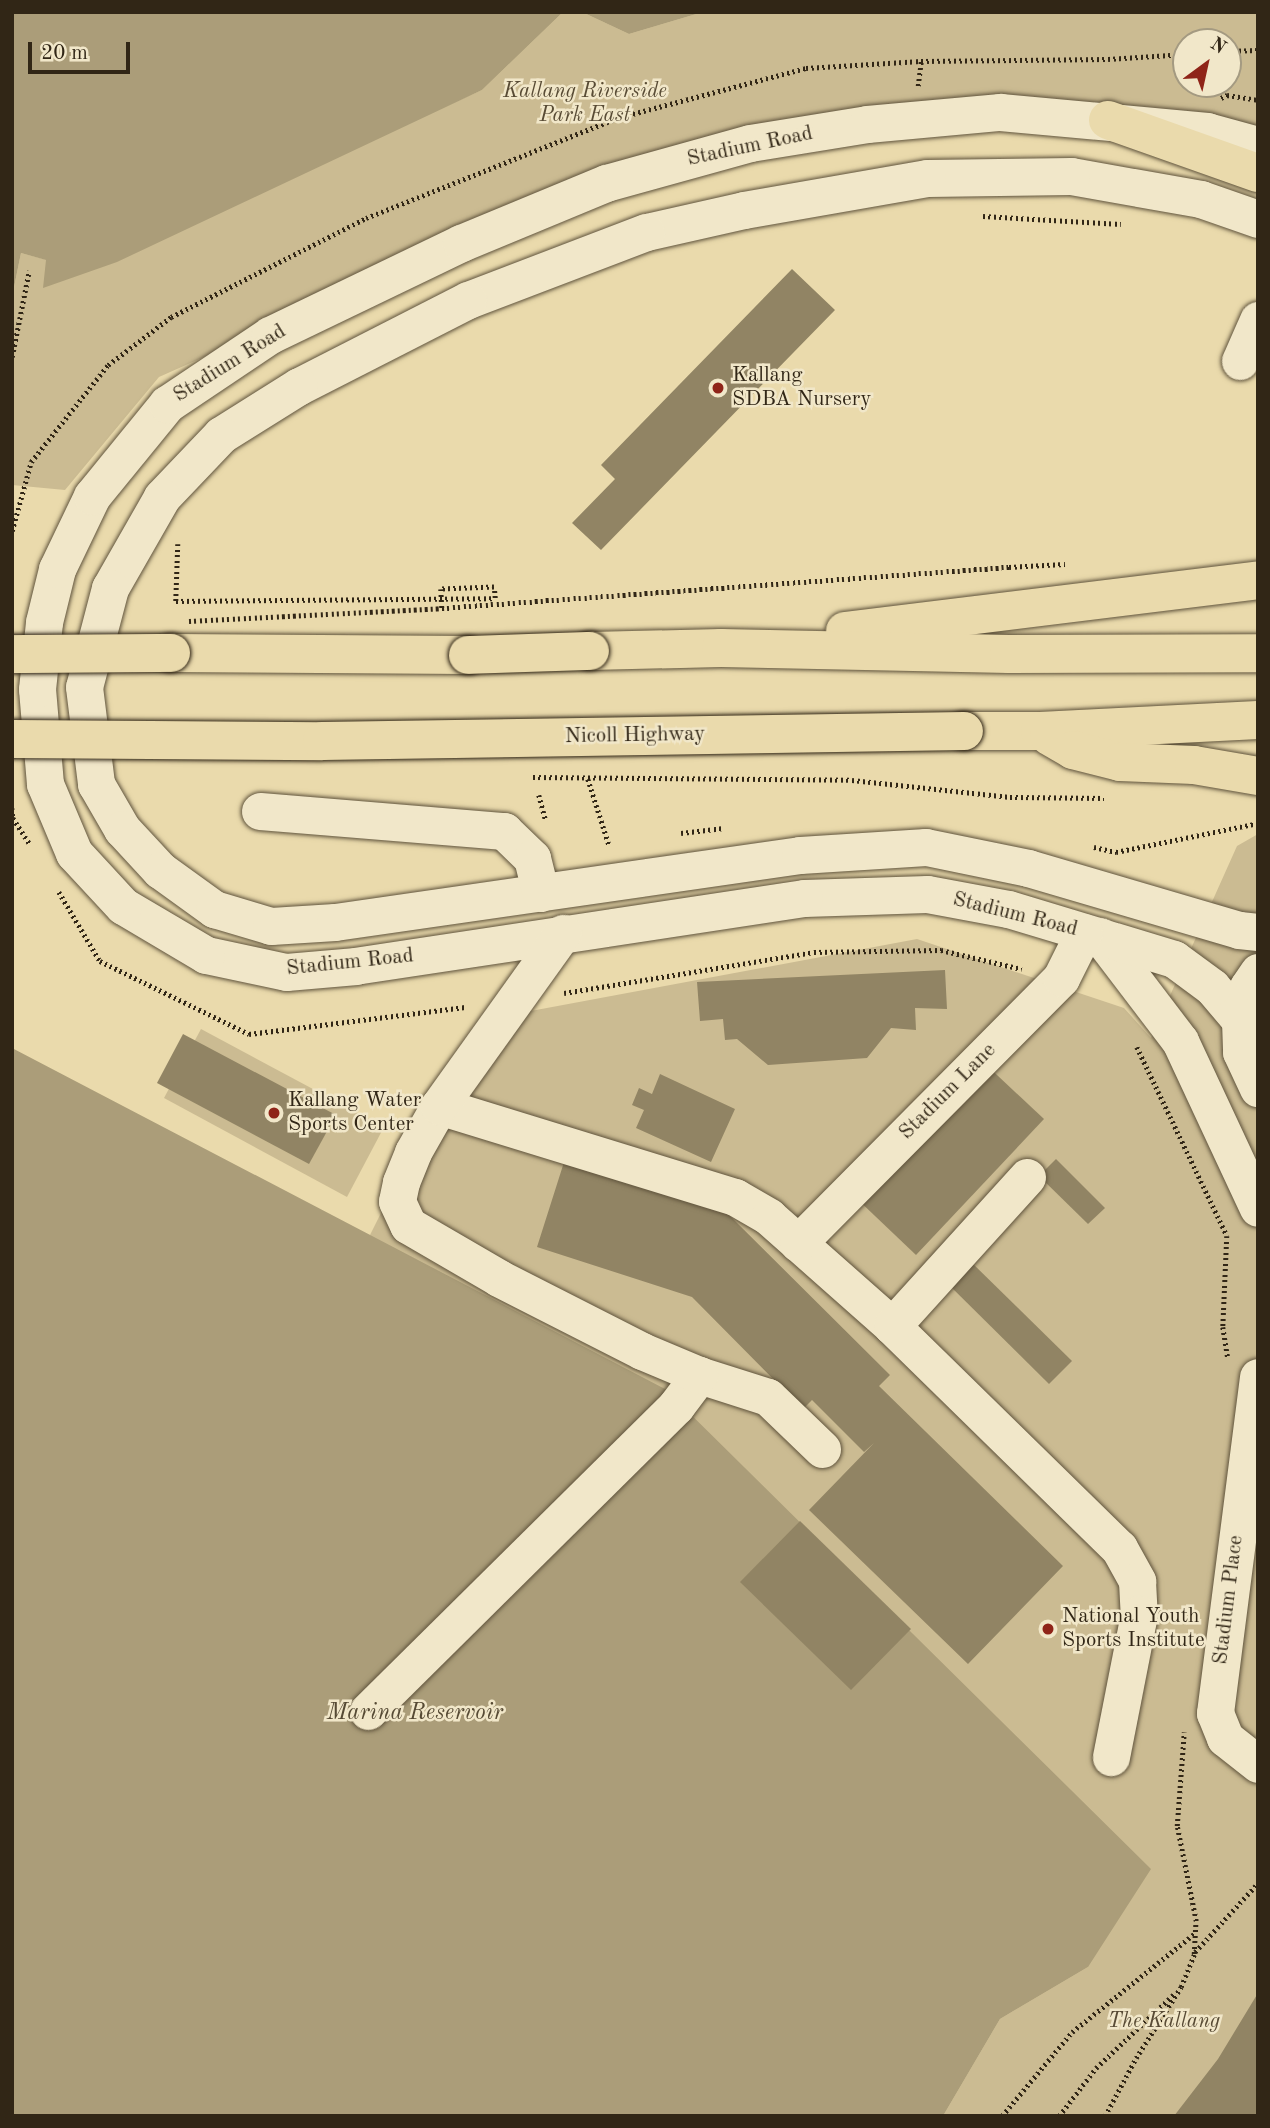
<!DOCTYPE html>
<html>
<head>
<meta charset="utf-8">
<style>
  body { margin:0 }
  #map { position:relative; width:1270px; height:2128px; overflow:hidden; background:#eadaac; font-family:"Old Standard TT",serif }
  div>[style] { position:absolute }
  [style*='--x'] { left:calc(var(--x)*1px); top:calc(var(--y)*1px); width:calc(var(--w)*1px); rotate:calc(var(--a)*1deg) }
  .green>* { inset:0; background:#cbbb92 }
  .water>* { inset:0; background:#ab9d79 }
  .building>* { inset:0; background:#918464 }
  .path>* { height:4.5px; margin-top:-2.25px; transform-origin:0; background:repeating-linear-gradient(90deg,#312616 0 2px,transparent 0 5.5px) }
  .roads { filter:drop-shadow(0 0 2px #5f533c) drop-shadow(0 0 2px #5f533c) }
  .minor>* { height:37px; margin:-18.5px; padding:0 18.5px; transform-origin:18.5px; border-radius:18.5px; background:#f1e7c9 }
  .highway>* { height:38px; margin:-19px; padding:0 19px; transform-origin:19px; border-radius:19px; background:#eadaac }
  .path-bridge>* { height:4.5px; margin-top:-2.25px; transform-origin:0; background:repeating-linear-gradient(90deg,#312616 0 2px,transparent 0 5.5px) }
  .bridges { filter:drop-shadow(0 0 2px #312616) drop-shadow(0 0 2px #312616) }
  .highway-bridge>* { height:38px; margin:-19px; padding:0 19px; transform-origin:19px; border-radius:19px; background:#eadaac }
  .dots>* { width:19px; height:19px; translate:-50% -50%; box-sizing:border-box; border:4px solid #f1e7c9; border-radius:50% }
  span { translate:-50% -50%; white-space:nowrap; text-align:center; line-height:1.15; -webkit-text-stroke:5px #f1e7c9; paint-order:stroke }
  .park-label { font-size:21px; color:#584b35; font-style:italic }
  .street-label { font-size:21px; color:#312616 }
  .poi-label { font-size:21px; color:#312616 }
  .left { translate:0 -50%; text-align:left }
  .water-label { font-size:23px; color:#564a34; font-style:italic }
  .frame { position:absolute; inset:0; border:14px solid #312616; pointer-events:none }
  .north { position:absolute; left:1172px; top:28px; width:70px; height:70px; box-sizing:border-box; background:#f1e7c9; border:2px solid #a49a81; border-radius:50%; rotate:33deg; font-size:19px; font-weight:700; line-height:28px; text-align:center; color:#312616 }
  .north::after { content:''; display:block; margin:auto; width:24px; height:32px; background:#8f2418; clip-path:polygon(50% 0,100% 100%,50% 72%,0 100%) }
  .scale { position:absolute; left:28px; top:42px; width:102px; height:32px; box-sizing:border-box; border:4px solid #312616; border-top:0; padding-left:9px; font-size:21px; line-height:24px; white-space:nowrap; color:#312616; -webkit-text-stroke:5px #f1e7c9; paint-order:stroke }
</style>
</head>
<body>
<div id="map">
  <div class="green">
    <div style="clip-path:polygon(evenodd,563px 12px,582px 12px,629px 34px,703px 12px,1258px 12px,1258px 145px,1000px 112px,750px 143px,309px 310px,159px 377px,65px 490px,12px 485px,12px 297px,21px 253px,47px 260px,44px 287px,482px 90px,563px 12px,1186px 42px,1228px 42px,1228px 84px,1186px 84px,1186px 42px)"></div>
    <div style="clip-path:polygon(1258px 834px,1258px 2116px,943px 2116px,1000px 2019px,1088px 1967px,370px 1235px,477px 1021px,917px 939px,1124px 1008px,1151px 1038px,1237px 846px)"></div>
    <div style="clip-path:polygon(201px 1029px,384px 1127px,347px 1197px,164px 1098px)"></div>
  </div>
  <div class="water">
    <div style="clip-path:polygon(12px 12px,563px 12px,482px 90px,117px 262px,43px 288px,46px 260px,21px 253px,12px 297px)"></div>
    <div style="clip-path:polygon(582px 12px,703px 12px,629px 34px)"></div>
    <div style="clip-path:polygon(12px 1048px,665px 1389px,1151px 1869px,1088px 1967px,1000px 2019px,943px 2116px,12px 2116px)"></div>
  </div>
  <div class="building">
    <div style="clip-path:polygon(792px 269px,835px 310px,601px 550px,572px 523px,615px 479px,601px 465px)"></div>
    <div style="clip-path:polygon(945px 970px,947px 1009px,915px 1008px,916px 1030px,891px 1028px,867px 1058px,768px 1065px,737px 1039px,725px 1040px,723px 1019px,700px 1021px,697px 982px)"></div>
    <div style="clip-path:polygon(183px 1034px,336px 1115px,309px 1164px,157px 1083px)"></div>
    <div style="clip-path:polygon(981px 1060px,1044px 1119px,916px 1255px,854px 1196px)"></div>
    <div style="clip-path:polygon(660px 1074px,735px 1109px,711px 1162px,636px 1128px,644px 1110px,632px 1105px,639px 1088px,652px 1094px)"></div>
    <div style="clip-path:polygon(565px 1159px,724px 1210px,890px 1375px,879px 1386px,1063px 1566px,968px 1664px,809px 1510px,874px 1443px,864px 1452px,812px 1400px,803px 1409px,692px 1297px,537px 1247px)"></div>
    <div style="clip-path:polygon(1056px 1159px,1105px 1208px,1088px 1224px,1039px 1176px)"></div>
    <div style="clip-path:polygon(968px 1259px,1072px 1361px,1049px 1384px,946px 1282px)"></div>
    <div style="clip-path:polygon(800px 1521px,911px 1629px,851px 1690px,740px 1582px)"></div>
    <div style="clip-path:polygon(1258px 1993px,1258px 2116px,1174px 2116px,1218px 2059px)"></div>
  </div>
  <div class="path">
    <div style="--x:1228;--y:51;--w:30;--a:-2"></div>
    <div style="--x:918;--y:86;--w:25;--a:-83"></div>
    <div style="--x:1221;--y:98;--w:7;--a:-27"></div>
    <div style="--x:1227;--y:95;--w:31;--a:9"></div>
    <div style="--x:983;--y:216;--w:138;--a:3.3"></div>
    <div style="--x:12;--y:357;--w:88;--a:-78.8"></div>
    <div style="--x:12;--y:531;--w:72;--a:-74.6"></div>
    <div style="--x:31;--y:462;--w:124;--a:-51.6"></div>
    <div style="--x:108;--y:365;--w:79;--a:-37.3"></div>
    <div style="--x:171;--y:317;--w:219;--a:-26.9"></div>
    <div style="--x:366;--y:218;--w:270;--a:-21.7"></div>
    <div style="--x:617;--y:118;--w:196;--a:-14.8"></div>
    <div style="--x:806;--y:68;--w:115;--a:-3.5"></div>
    <div style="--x:921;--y:61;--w:187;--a:-0.6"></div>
    <div style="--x:1108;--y:59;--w:78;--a:-3.7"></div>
    <div style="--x:178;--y:544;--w:57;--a:92"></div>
    <div style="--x:176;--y:601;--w:319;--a:-0.5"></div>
    <div style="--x:495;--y:598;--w:11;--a:-95"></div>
    <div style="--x:494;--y:587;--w:53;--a:177.8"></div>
    <div style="--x:1009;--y:567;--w:56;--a:-3.1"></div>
    <div style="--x:588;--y:779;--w:69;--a:72.3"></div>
    <div style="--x:539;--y:795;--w:27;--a:75"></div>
    <div style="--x:1010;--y:797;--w:94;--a:0.6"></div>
    <div style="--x:12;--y:808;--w:10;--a:84"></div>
    <div style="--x:13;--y:818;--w:30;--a:57"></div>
    <div style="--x:681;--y:833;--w:43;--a:-6.6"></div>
    <div style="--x:1094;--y:847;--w:23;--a:13"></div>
    <div style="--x:1116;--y:852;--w:145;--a:-11.5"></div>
    <div style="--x:59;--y:892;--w:80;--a:59.3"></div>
    <div style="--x:100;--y:961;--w:166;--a:26.1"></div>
    <div style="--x:249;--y:1034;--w:218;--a:-7.1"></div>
    <div style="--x:564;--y:993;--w:253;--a:-9.3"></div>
    <div style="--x:814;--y:952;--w:127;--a:-0.9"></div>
    <div style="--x:941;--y:950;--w:83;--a:13.2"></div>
    <div style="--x:1137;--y:1047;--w:209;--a:64.5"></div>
    <div style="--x:1227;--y:1236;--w:91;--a:92.5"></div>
    <div style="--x:1223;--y:1327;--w:30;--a:81"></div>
    <div style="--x:1195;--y:1952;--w:93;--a:-47.6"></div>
    <div style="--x:1002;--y:2116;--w:109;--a:-50.2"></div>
    <div style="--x:1072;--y:2032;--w:158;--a:-38.8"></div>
    <div style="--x:1059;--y:2116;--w:61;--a:-52.4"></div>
    <div style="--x:1096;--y:2068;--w:110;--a:-43.5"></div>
    <div style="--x:1105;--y:2116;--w:66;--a:-61.9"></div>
    <div style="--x:1136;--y:2058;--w:84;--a:-57.6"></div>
    <div style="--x:1181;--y:1987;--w:35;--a:-68"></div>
    <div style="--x:1194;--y:1954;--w:33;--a:-87"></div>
    <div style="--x:1196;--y:1921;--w:97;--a:-101.3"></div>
    <div style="--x:1177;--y:1826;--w:94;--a:-85.7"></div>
  </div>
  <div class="roads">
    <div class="minor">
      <div style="--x:1258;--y:219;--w:60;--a:-160.7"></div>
      <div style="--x:1201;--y:199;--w:132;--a:-170"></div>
      <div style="--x:1071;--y:176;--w:144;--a:179.2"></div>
      <div style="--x:927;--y:178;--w:186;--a:170.1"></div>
      <div style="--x:744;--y:210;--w:100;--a:167.3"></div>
      <div style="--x:646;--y:232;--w:191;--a:159.1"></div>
      <div style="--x:468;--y:300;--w:190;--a:153"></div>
      <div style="--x:299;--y:386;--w:92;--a:147.9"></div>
      <div style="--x:221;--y:435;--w:86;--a:133.6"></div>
      <div style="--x:162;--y:497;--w:105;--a:119.7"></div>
      <div style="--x:110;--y:588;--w:102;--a:104.7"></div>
      <div style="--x:84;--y:687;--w:98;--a:82.9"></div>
      <div style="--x:96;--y:784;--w:52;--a:60"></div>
      <div style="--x:122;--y:829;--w:56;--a:47.2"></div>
      <div style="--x:160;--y:870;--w:67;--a:35.8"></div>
      <div style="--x:214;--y:909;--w:59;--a:16.6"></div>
      <div style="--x:271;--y:926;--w:64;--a:-3.6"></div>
      <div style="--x:335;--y:922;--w:470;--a:-8.2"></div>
      <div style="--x:800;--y:855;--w:126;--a:-3.6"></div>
      <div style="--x:926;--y:847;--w:104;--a:11.6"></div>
      <div style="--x:1028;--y:868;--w:220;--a:16.4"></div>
      <div style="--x:1239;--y:930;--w:19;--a:6"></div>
      <div style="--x:1240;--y:361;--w:45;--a:-66.3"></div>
      <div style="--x:260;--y:811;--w:245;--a:4.7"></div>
      <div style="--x:504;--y:831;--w:39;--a:44"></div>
      <div style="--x:532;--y:858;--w:36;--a:76"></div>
      <div style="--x:1100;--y:936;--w:132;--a:52.7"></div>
      <div style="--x:1180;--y:1041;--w:184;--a:65"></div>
      <div style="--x:1258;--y:972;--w:18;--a:124"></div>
      <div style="--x:1248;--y:987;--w:34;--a:104"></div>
      <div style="--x:1240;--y:1020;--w:32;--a:88"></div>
      <div style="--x:1241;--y:1052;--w:40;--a:65"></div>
      <div style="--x:1240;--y:1020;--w:43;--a:-130.3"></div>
      <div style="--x:1212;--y:987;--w:47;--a:-143.6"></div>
      <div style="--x:1174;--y:959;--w:173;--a:-163.2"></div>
      <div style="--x:1008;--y:909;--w:82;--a:-169.5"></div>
      <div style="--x:927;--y:894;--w:123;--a:178.1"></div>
      <div style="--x:804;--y:898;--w:453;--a:171.4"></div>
      <div style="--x:356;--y:966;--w:70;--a:175.1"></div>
      <div style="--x:286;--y:972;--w:82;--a:-168"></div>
      <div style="--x:206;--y:955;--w:96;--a:-149.4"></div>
      <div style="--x:123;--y:906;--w:72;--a:-132.8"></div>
      <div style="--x:74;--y:853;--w:75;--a:-112.8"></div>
      <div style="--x:45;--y:784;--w:95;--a:-94.8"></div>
      <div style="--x:37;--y:689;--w:67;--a:-84"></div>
      <div style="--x:44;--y:622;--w:55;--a:-76.2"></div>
      <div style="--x:57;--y:569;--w:81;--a:-64.4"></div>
      <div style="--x:92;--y:496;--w:119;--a:-50.8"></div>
      <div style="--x:167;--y:404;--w:124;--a:-33.8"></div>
      <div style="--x:270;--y:335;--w:212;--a:-25.7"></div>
      <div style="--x:461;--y:243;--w:157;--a:-22.5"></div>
      <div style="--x:606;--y:183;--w:149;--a:-15.5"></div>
      <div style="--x:750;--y:143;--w:119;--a:-9.2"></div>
      <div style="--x:867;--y:124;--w:134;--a:-5.2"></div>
      <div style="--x:1000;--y:112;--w:208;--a:5.2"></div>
      <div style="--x:1207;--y:131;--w:53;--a:15.4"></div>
      <div style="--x:439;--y:1106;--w:310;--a:17.1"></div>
      <div style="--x:735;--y:1197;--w:39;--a:30"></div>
      <div style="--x:769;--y:1217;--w:164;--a:41.5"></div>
      <div style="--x:892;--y:1326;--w:318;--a:44.4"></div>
      <div style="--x:1119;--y:1548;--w:38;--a:61"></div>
      <div style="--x:1137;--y:1581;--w:33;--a:87"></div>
      <div style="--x:1139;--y:1614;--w:146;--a:101.1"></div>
      <div style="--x:798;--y:1243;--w:373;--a:-45.2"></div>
      <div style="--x:1061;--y:978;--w:51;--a:-63.4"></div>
      <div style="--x:892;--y:1326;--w:201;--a:-47.8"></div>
      <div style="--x:699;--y:1375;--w:72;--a:17.7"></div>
      <div style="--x:768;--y:1397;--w:75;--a:43.9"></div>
      <div style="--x:1258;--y:1377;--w:339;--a:97.3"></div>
      <div style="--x:1215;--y:1713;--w:27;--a:68"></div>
      <div style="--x:1225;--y:1738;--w:42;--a:38.2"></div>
      <div style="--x:368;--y:1711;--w:433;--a:-44.7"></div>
      <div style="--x:676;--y:1406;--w:39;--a:-53"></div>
      <div style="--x:699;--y:1375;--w:62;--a:-157.2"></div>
      <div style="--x:642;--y:1351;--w:161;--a:-153"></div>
      <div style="--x:499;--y:1278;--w:105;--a:-149.8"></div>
      <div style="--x:408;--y:1225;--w:26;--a:-115"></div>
      <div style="--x:397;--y:1201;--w:19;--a:-78"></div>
      <div style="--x:401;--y:1182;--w:32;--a:-68"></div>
      <div style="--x:413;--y:1152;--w:53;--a:-60.5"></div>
      <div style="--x:439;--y:1106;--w:213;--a:-54.4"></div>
    </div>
    <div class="highway">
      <div style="--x:1108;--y:120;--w:159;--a:19.5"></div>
      <div style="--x:845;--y:631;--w:416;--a:-7"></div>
      <div style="--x:590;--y:651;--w:131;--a:-1.3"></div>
      <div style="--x:721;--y:648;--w:288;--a:1.2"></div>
      <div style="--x:1009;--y:654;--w:249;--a:-0.2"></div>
      <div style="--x:171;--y:653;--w:297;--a:0.4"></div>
      <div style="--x:964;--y:731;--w:76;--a:0"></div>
      <div style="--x:1040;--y:731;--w:218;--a:-2.9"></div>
      <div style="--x:1049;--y:736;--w:28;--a:30"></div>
      <div style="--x:1073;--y:750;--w:49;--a:14.3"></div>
      <div style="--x:1120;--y:762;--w:74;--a:2.3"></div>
      <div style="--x:1194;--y:765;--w:65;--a:9.8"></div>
    </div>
  </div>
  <div class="path-bridge">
    <div style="--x:441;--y:589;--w:19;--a:87"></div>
    <div style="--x:189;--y:621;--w:253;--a:-2.9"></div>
    <div style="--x:442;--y:608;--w:568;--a:-4.14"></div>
    <div style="--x:533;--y:777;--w:319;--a:0.5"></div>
    <div style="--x:852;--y:780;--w:159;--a:6.1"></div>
  </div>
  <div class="bridges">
    <div class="highway-bridge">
      <div style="--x:12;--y:654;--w:159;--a:-0.4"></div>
      <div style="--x:468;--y:655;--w:122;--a:-1.9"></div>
      <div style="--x:12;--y:739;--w:310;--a:0.4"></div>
      <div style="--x:322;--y:741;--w:642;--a:-0.89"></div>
    </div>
  </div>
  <div class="dots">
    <div style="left:718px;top:388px;background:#8f2418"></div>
    <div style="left:274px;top:1113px;background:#8f2418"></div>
    <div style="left:1048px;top:1629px;background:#8f2418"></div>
  </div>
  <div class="park-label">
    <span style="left:585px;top:104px">Kallang Riverside<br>Park East</span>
    <span style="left:1164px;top:2022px">The Kallang</span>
  </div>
  <div class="street-label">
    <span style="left:750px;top:147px;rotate:-12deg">Stadium Road</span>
    <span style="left:230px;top:364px;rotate:-32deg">Stadium Road</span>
    <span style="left:635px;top:736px;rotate:-1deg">Nicoll Highway</span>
    <span style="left:1015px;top:915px;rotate:14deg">Stadium Road</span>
    <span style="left:350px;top:963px;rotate:-6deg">Stadium Road</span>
    <span style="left:948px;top:1092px;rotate:-45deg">Stadium Lane</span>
    <span style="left:1229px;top:1600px;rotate:-83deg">Stadium Place</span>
  </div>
  <div class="poi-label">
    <span class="left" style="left:732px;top:388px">Kallang<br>SDBA Nursery</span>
    <span class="left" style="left:288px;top:1113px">Kallang Water<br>Sports Center</span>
    <span class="left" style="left:1062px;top:1629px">National Youth<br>Sports Institute</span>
  </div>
  <div class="water-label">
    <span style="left:415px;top:1713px">Marina Reservoir</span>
  </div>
  <div class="frame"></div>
  <div class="north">N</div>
  <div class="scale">20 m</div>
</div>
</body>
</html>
